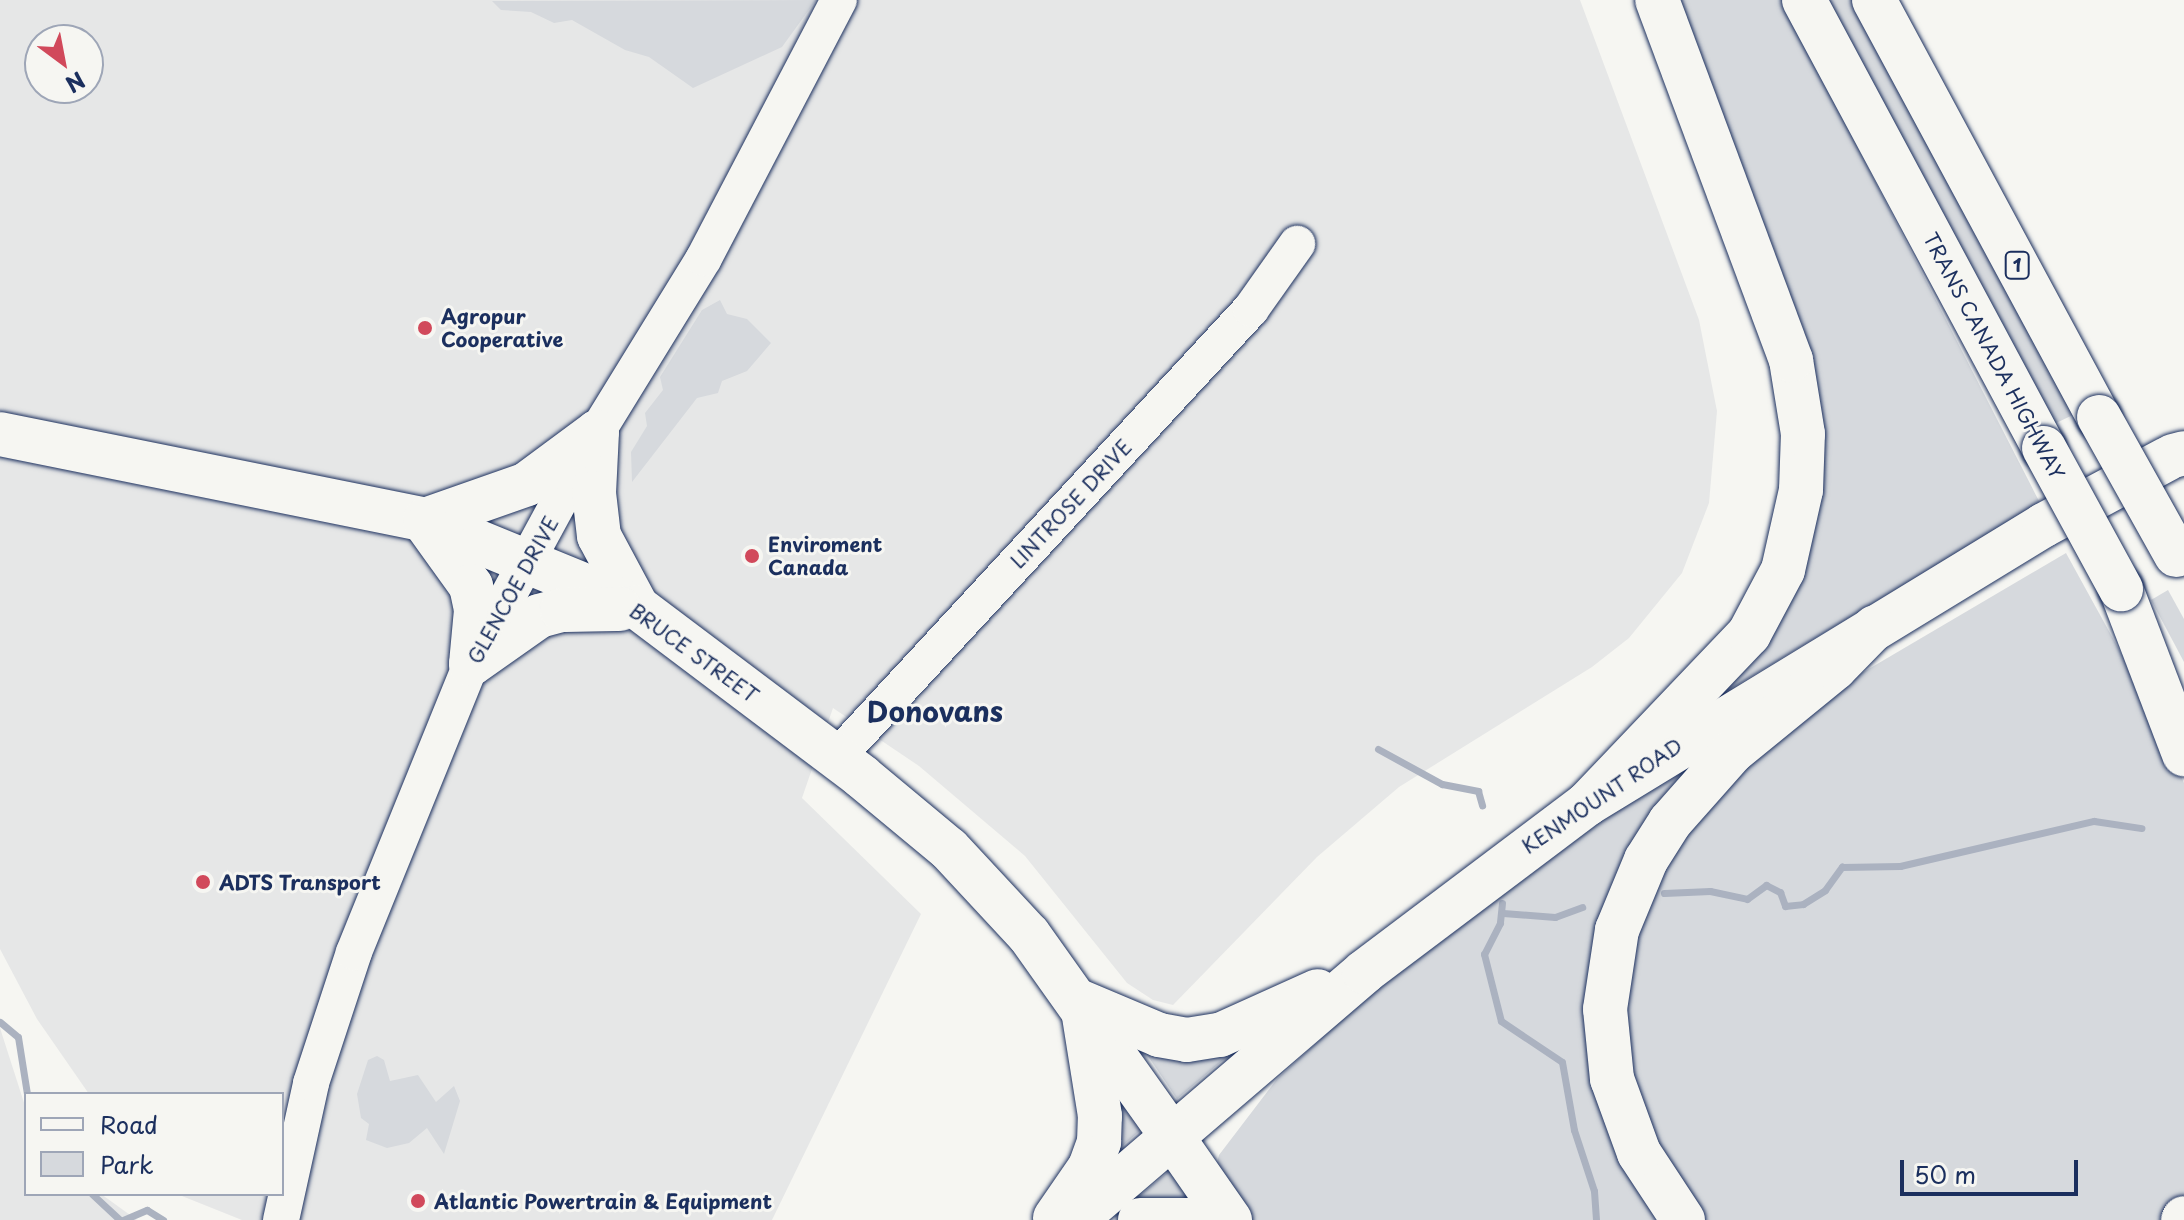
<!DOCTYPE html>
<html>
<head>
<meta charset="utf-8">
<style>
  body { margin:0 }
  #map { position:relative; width:2184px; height:1220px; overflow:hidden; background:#f6f6f2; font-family:"Playpen Sans",sans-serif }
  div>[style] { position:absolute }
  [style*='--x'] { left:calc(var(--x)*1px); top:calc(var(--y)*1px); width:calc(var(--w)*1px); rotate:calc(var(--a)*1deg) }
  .built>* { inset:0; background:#e6e7e7 }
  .green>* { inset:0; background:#d6d9dd }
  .stream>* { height:7px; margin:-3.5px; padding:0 3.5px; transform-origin:3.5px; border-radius:3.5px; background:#abb2c0 }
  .roads { filter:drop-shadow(0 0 2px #1b2f5e) drop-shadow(0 0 2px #1b2f5e) }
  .minor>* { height:36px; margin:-18px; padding:0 18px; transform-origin:18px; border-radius:18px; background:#f6f6f2 }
  .major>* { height:44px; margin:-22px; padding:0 22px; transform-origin:22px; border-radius:22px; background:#f6f6f2 }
  .highway>* { height:44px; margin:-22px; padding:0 22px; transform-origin:22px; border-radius:22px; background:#f6f6f2 }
  .bridges { filter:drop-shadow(0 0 2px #1b2f5e) drop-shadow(0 0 2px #1b2f5e) }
  .highway-bridge>* { height:44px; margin:-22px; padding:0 22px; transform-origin:22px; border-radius:22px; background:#f6f6f2 }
  .dots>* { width:22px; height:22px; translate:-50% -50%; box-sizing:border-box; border:4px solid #f6f6f2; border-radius:50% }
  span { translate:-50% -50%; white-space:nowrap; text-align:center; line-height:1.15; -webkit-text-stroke:6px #f6f6f2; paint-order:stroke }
  .shield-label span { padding:2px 6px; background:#f6f6f2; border:2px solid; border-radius:6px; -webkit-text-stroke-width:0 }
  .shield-label { font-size:18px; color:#1b2f5e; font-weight:700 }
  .poi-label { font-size:20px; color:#1b2f5e; font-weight:700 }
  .left { translate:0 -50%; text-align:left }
  .street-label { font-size:20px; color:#1b2f5e }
  .district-label { font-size:28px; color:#1b2f5e; font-weight:700 }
  .legend { position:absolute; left:24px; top:1092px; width:260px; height:104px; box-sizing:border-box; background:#f6f6f2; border:2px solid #9ea6b7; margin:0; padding:10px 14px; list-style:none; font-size:24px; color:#1b2f5e }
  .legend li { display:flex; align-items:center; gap:16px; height:40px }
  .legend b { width:40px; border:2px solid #9ea6b7 }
  .north { position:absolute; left:24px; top:24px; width:80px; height:80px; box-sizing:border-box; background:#f6f6f2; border:2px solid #9ea6b7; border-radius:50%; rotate:148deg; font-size:22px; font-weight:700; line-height:32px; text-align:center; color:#1b2f5e }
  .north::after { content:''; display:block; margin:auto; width:28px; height:36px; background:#d1495b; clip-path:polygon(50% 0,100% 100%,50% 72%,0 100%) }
  .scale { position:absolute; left:1900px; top:1160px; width:178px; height:36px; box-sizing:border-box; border:4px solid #1b2f5e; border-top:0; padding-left:10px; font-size:24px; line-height:28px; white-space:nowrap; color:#1b2f5e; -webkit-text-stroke:6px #f6f6f2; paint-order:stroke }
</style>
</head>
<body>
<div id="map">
  <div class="built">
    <div style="clip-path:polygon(evenodd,0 0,1580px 0,1699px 320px,1717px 411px,1709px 503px,1682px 573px,1629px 638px,1592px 667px,1399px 787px,1317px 857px,1173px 1005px,1153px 1000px,1127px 983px,1025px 856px,919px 766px,833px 708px,802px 798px,921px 914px,772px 1220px,242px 1220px,177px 1194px,282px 1194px,282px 1094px,89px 1094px,37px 1019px,0 949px,0 0,40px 40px,88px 40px,88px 88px,40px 88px,40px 40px)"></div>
    <div style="clip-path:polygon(0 1028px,26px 1109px,26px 1194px,101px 1194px,137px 1220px,0 1220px)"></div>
  </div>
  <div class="green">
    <div style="clip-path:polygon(816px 0,782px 47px,693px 88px,649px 57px,625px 50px,572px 20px,554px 23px,531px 12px,501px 10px,492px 1px)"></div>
    <div style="clip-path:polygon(1665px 0,1782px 0,2040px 503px,1697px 709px,1813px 480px)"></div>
    <div style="clip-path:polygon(1824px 0,1853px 0,2075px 414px,2054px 424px)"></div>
    <div style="clip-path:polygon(720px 300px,727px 314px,747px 319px,771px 343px,747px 371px,722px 381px,718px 393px,697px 398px,632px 482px,631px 452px,647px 426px,645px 413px,663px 390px,660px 377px,702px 310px)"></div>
    <div style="clip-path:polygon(2066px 553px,2160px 724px,2184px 783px,2184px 1200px,2169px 1220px,1696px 1220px,1625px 1077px,1628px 930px,1702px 800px,1850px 680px)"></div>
    <div style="clip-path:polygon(2168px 590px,2184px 619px,2184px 662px,2151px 600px)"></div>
    <div style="clip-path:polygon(1735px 731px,1602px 939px,1667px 1220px,1246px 1220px,1215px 1171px,1219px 1155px,1277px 1079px,1371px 993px,1556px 850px)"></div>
    <div style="clip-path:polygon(1262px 1027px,1177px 1099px,1133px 1034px)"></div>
    <div style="clip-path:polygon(377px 1056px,384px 1060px,390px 1081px,418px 1075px,436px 1102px,454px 1086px,460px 1101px,444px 1154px,427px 1128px,409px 1143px,387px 1148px,366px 1140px,369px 1124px,361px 1118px,357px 1094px,368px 1060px)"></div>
    <div style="clip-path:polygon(1107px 1085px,1143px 1128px,1106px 1160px)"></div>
    <div style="clip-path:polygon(1174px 1167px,1213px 1216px,1140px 1210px,1114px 1217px)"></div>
  </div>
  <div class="stream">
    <div style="--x:1378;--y:749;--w:73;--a:28.7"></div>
    <div style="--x:1442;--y:784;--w:37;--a:11"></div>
    <div style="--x:1478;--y:791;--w:15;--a:74"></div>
    <div style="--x:1664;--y:893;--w:46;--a:-2.5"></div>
    <div style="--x:1710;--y:891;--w:38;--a:12"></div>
    <div style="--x:1747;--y:899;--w:24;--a:-36"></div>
    <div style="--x:1766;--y:885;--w:16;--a:27"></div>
    <div style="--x:1780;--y:892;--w:15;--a:70"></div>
    <div style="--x:1785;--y:906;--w:18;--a:-6"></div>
    <div style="--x:1803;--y:904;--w:26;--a:-32"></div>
    <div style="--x:1825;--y:890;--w:29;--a:-54"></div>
    <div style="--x:1842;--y:867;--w:58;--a:-1"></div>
    <div style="--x:1900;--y:866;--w:199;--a:-13.1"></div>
    <div style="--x:2094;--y:821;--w:48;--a:8.5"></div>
    <div style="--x:1502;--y:903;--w:20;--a:96"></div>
    <div style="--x:1500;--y:923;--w:35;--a:117"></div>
    <div style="--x:1484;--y:954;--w:69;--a:75.8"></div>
    <div style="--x:1501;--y:1021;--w:73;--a:33.9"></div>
    <div style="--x:1562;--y:1062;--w:69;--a:80"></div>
    <div style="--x:1574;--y:1130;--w:64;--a:71.8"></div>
    <div style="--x:1594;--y:1191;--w:29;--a:86"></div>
    <div style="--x:1503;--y:913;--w:52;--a:4.4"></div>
    <div style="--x:1555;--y:917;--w:29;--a:-20"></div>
    <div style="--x:0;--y:1022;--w:23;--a:40"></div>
    <div style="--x:18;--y:1037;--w:58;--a:81"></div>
    <div style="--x:92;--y:1194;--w:38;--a:43"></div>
    <div style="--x:123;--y:1220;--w:26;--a:-23"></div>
    <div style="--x:147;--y:1210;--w:19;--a:32"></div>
  </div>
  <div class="roads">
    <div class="minor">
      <div style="--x:836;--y:758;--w:611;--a:-47.25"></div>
      <div style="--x:1251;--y:309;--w:80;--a:-54.7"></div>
      <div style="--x:281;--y:1220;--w:140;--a:-77.6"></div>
      <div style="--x:311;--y:1083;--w:138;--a:-71.8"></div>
      <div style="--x:354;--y:952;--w:311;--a:-67.9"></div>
      <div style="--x:471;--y:664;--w:264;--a:-61.5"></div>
      <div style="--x:597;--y:432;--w:204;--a:-58.4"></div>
      <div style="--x:704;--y:258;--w:291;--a:-62.4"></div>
    </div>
    <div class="major">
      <div style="--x:597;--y:432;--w:61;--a:92.8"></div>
      <div style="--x:594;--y:493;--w:43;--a:83.4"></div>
      <div style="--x:599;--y:536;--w:81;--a:61.8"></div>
      <div style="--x:0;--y:434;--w:434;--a:11.4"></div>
      <div style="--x:425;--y:520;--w:229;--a:22.3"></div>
      <div style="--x:637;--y:607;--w:281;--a:37"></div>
      <div style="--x:861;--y:776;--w:114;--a:39.7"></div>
      <div style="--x:949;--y:849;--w:117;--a:47.1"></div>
      <div style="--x:1029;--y:935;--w:249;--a:54.6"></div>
      <div style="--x:425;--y:520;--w:108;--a:-19.4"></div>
      <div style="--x:527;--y:484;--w:87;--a:-36.6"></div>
      <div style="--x:427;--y:525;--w:75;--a:54.2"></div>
      <div style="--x:471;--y:586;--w:25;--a:78"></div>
      <div style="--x:476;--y:610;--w:54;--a:95.3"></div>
      <div style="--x:471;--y:664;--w:83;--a:-35.2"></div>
      <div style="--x:539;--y:616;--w:24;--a:-15"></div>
      <div style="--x:562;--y:610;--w:58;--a:-1"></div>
      <div style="--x:1081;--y:1002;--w:85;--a:22.9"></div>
      <div style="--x:1159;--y:1035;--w:28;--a:10"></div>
      <div style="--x:1187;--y:1040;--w:33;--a:-9"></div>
      <div style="--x:1220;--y:1035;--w:107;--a:-24.2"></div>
      <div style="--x:1055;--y:1218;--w:62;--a:-55.5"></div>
      <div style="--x:1090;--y:1167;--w:27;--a:-70"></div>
      <div style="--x:1099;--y:1142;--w:26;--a:-88"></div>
      <div style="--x:1100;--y:1116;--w:101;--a:-99.1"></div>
      <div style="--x:1075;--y:1220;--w:381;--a:-40.6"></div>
      <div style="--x:1364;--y:972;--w:279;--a:-37"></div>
      <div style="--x:1587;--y:804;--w:535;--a:-31.4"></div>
      <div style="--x:2044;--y:525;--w:140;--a:-28.2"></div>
    </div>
    <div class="highway">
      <div style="--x:1804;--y:0;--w:508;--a:61.82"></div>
      <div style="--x:1874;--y:0;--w:474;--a:61.7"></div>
      <div style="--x:2173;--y:456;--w:11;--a:-15"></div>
      <div style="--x:2121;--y:589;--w:177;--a:69.1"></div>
      <div style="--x:1587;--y:804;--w:235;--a:-46.4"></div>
      <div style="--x:1749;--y:634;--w:72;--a:-62"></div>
      <div style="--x:1783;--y:570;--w:82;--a:-77.3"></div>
      <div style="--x:1801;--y:490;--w:56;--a:-88"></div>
      <div style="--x:1803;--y:434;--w:75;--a:-99.2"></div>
      <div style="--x:1791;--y:360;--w:384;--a:-110.4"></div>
      <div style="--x:1173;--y:1138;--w:100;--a:55.2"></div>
      <div style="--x:1140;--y:1220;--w:50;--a:0"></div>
      <div style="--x:1683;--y:1220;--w:80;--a:-123.3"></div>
      <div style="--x:1639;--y:1153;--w:79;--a:-110"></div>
      <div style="--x:1612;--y:1079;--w:70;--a:-95.7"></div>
      <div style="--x:1605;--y:1009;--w:80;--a:-81.4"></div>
      <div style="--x:1617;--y:930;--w:76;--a:-67.5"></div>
      <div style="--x:1646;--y:860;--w:45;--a:-57.7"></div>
      <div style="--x:1670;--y:822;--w:94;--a:-48.5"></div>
      <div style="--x:1732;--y:752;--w:133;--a:-39.2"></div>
      <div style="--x:1835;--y:668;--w:57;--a:-45.7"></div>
      <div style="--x:2183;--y:1220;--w:2;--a:-63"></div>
    </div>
  </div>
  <div class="bridges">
    <div class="highway-bridge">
      <div style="--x:2099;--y:417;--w:158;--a:60.8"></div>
      <div style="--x:2044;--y:448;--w:161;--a:61.4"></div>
    </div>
  </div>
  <div class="dots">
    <div style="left:425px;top:328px;background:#d1495b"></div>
    <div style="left:752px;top:556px;background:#d1495b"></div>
    <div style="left:203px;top:882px;background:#d1495b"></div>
    <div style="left:418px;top:1201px;background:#d1495b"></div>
  </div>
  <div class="shield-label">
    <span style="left:2017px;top:265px">1</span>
  </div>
  <div class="poi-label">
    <span class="left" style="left:441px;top:328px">Agropur<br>Cooperative</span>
    <span class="left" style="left:768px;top:556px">Enviroment<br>Canada</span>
    <span class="left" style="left:219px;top:882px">ADTS Transport</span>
    <span class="left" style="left:434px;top:1201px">Atlantic Powertrain &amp; Equipment</span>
  </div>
  <div class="street-label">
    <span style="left:1994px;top:356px;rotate:62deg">TRANS CANADA HIGHWAY</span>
    <span style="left:1071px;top:504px;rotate:-47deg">LINTROSE DRIVE</span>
    <span style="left:513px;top:590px;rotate:-61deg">GLENCOE DRIVE</span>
    <span style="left:694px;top:653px;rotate:36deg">BRUCE STREET</span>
    <span style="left:1602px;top:796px;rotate:-34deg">KENMOUNT ROAD</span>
  </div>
  <div class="district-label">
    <span style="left:935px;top:711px">Donovans</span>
  </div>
  <ul class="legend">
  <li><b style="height:10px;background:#f6f6f2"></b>Road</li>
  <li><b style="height:22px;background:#d6d9dd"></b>Park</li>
  </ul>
  <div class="north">N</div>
  <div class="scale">50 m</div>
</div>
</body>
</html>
